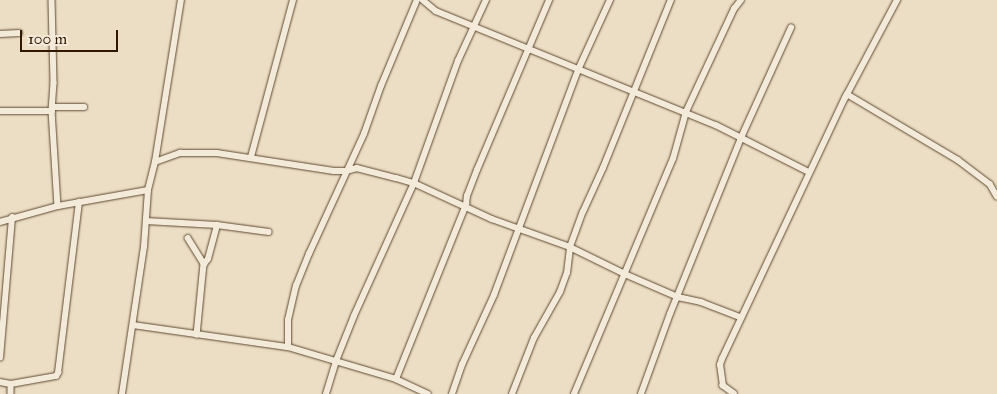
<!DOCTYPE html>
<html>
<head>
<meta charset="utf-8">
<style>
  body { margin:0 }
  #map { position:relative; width:997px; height:394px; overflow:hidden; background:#ecdec4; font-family:"IM FELL Great Primer",serif }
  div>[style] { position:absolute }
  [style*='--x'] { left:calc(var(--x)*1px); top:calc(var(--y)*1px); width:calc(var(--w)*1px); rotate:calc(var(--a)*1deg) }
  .roads { filter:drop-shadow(0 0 1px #5e4931) drop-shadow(0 0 1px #5e4931) }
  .street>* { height:5.5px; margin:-2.75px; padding:0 2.75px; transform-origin:2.75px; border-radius:2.75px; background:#f3ead9 }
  span { translate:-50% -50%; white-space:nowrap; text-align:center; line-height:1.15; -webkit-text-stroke:4px #f3ead9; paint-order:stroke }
  .scale { position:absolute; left:20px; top:30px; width:98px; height:22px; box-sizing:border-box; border:2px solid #2f1700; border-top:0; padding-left:6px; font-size:15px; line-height:18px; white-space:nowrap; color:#2f1700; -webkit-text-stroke:4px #f3ead9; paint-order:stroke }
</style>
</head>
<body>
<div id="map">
  <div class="roads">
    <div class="street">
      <div style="--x:52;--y:0;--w:83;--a:88.6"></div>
      <div style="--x:54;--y:83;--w:28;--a:94"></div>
      <div style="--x:52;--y:111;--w:95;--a:86.4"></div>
      <div style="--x:423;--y:0;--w:17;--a:40"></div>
      <div style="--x:436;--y:11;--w:302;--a:22.2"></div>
      <div style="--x:716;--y:125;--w:104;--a:26.8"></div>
      <div style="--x:0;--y:34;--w:19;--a:-3"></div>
      <div style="--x:847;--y:94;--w:129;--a:30.7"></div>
      <div style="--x:958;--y:160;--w:40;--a:37"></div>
      <div style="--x:990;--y:184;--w:14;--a:60"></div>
      <div style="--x:52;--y:107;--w:32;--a:0"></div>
      <div style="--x:0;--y:111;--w:52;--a:0"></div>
      <div style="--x:251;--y:157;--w:163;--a:-75"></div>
      <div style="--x:155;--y:162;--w:27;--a:-20"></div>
      <div style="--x:180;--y:153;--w:37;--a:0"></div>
      <div style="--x:217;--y:153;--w:118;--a:8.7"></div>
      <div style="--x:334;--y:171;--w:12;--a:0"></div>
      <div style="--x:346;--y:171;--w:11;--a:-15"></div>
      <div style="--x:357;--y:168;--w:40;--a:14.4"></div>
      <div style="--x:396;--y:178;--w:19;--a:16"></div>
      <div style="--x:414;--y:183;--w:86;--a:24.8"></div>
      <div style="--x:492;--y:219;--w:83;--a:19.7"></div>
      <div style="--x:570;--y:247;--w:61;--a:26.1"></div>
      <div style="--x:625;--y:274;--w:58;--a:23.5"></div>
      <div style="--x:678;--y:297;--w:24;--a:12"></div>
      <div style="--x:701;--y:302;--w:42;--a:21"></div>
      <div style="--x:146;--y:221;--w:71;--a:3.2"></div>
      <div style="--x:217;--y:225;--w:52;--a:7.7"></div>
      <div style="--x:0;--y:222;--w:60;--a:-15.4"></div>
      <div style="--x:58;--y:206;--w:91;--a:-10.1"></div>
      <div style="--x:188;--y:238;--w:31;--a:58"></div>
      <div style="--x:204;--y:264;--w:71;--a:95.6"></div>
      <div style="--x:204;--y:264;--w:6;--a:-51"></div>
      <div style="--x:208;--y:259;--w:35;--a:-75"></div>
      <div style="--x:133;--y:325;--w:157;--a:8.1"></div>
      <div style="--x:288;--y:347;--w:113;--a:16.5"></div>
      <div style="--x:396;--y:379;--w:35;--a:25"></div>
      <div style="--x:288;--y:347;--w:27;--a:-90"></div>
      <div style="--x:288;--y:320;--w:35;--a:-77"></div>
      <div style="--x:296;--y:286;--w:35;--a:-68"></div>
      <div style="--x:309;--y:254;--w:132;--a:-65.4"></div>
      <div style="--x:364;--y:134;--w:51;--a:-70.5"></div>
      <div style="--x:381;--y:86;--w:93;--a:-67.3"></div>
      <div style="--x:0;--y:358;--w:141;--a:-85.1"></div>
      <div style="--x:396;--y:379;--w:188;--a:-68.1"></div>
      <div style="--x:466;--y:205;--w:9;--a:-84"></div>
      <div style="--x:467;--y:196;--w:28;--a:-69"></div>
      <div style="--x:477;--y:170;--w:185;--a:-67"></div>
      <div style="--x:0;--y:382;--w:11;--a:10"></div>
      <div style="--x:11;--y:384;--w:10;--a:90"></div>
      <div style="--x:11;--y:384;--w:46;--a:-10.1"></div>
      <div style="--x:56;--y:376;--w:4;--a:-56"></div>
      <div style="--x:58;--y:373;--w:172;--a:-83"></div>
      <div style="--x:122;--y:394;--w:149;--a:-81.5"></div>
      <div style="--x:144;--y:247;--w:57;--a:-86"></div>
      <div style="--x:148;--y:190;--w:29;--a:-76"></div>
      <div style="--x:155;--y:162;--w:164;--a:-80.9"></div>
      <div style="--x:326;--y:394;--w:34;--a:-73"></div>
      <div style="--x:336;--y:361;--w:48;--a:-68.2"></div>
      <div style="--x:354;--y:316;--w:146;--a:-65.7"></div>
      <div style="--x:414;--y:183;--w:130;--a:-70.2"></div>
      <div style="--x:458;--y:61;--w:67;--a:-65.3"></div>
      <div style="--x:452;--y:394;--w:31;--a:-71"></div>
      <div style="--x:462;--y:365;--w:77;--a:-65.4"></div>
      <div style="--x:494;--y:295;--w:242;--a:-69.5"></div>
      <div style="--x:579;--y:68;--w:75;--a:-65.5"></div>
      <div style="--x:512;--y:394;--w:60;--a:-68.6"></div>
      <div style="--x:534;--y:338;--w:53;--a:-60.5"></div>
      <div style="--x:560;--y:292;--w:20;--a:-70"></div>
      <div style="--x:567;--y:273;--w:26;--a:-83"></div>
      <div style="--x:570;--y:247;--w:37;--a:-70"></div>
      <div style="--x:583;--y:212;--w:48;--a:-65.6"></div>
      <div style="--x:603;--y:168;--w:181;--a:-68"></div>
      <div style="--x:574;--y:394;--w:255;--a:-67.2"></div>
      <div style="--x:673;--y:159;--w:49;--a:-74.5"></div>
      <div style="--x:686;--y:112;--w:114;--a:-65"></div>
      <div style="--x:734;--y:9;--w:11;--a:-52"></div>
      <div style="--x:641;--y:394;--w:85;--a:-70.1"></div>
      <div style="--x:670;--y:314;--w:190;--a:-68"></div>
      <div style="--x:741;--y:138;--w:121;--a:-65.6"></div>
      <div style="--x:734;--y:394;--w:14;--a:-144"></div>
      <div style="--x:723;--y:386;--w:21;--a:-98"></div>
      <div style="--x:720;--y:365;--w:6;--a:-72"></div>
      <div style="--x:722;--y:359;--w:289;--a:-64.8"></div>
      <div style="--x:845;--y:98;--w:111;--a:-62"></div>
    </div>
  </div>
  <div class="scale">100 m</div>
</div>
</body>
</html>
